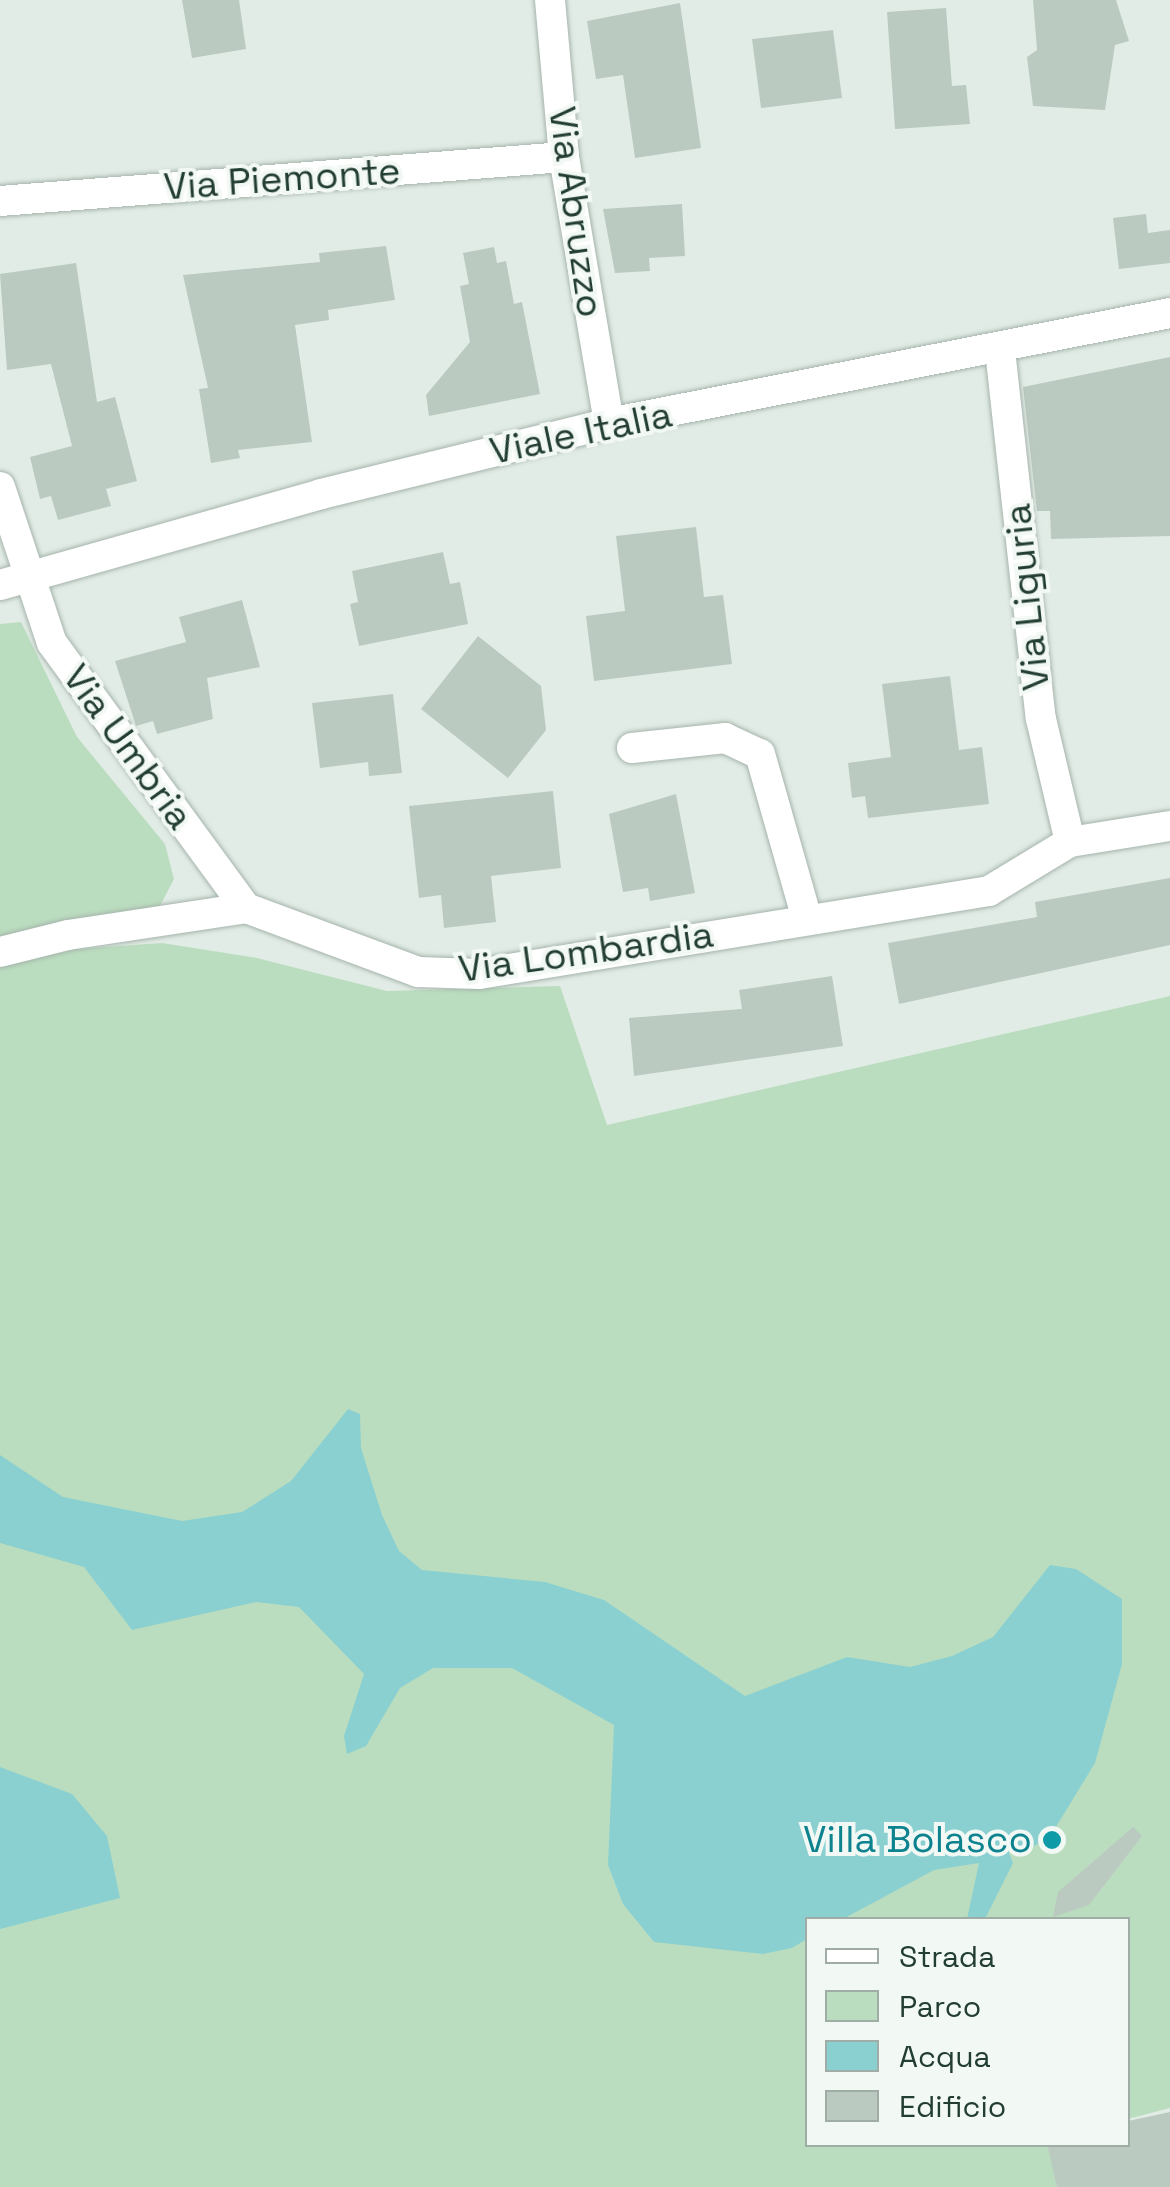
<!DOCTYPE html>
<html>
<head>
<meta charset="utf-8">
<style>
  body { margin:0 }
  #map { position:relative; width:1170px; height:2187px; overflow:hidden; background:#e2ece6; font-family:"Space Grotesk",sans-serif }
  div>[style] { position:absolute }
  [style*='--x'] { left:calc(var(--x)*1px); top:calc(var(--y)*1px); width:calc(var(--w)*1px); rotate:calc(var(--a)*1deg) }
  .green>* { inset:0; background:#bbddbf }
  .water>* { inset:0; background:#8ad0d1 }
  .building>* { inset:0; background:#bacac1 }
  .roads { filter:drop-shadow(0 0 2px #a5b4ac) drop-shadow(0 0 2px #a5b4ac) }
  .minor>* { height:30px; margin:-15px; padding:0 15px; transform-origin:15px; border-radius:15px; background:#fff }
  .dots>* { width:28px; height:28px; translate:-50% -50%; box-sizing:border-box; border:5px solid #f2f8f4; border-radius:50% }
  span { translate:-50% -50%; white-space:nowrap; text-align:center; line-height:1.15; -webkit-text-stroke:8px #f2f8f4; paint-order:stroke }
  .street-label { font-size:38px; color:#223d32 }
  .culture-label { font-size:38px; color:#0d838f }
  .right { translate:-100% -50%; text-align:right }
  .legend { position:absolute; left:805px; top:1917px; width:325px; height:230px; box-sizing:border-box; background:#f2f8f4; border:2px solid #9fada6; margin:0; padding:12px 18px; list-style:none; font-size:30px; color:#223d32 }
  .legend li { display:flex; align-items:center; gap:20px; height:50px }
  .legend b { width:50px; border:2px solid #9fada6 }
</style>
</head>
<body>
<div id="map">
  <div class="green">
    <div style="clip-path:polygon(21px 622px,77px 737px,165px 844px,174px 879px,159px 908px,0 941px,0 624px)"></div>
    <div style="clip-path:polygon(162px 943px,257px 958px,387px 991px,560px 986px,607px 1125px,1170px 996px,1170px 2108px,1128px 2119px,1128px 1920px,808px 1920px,808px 2144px,1049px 2145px,1058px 2187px,0 2187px,0 964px,62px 950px)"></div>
  </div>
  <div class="water">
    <div style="clip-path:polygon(348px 1409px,360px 1414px,361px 1448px,382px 1515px,399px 1551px,422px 1570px,545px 1582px,604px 1600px,745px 1696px,847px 1657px,910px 1667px,952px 1656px,993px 1637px,1050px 1565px,1076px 1569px,1122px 1599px,1122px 1664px,1095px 1763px,1051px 1835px,1022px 1854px,1016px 1844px,1008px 1850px,1013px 1863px,985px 1919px,967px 1919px,979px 1863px,934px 1870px,843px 1919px,808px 1920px,807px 1939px,792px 1948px,763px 1954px,654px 1942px,623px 1904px,608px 1865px,614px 1725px,512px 1668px,433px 1668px,400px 1688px,366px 1746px,347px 1754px,344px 1736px,364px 1674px,299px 1607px,256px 1602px,132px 1630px,84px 1567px,0 1543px,0 1455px,63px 1497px,182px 1521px,242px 1512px,291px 1481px)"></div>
    <div style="clip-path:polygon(0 1767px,72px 1794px,107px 1836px,120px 1898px,0 1929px)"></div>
  </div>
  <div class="building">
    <div style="clip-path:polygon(182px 0,239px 0,246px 49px,192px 58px)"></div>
    <div style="clip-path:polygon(1033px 0,1116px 0,1129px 41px,1115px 45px,1105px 110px,1033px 106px,1027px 57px,1037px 50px)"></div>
    <div style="clip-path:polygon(680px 3px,701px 148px,635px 158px,623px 75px,596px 79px,587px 21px)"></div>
    <div style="clip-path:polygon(946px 8px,952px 86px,966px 85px,970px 124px,895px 129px,887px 12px)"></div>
    <div style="clip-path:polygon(833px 30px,842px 98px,761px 108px,752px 39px)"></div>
    <div style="clip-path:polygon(682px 204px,685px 256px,649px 258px,650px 271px,615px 273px,603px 209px)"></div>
    <div style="clip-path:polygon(1146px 214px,1148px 233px,1170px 230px,1170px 263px,1119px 269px,1113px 218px)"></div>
    <div style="clip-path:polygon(386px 246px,395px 300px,328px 310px,329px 320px,295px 325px,312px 442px,238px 450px,240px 458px,211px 463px,199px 389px,208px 388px,183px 275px,320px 262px,319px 253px)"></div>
    <div style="clip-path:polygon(494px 247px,497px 263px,506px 261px,514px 304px,522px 302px,540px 394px,429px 416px,426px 395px,470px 342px,460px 286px,469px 284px,463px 253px)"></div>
    <div style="clip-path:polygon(76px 263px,97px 402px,115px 397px,137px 481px,106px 489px,111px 506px,58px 520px,51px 496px,40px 499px,30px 457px,72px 446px,51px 364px,7px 370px,0 274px)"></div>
    <div style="clip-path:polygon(1170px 357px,1170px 536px,1051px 539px,1050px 511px,1037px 511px,1023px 387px)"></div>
    <div style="clip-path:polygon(696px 527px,704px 597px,723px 595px,732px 664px,594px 681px,586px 616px,625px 611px,616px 536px)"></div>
    <div style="clip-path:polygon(443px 552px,450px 584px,460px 582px,468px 624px,359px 646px,350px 604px,358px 602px,352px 571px)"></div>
    <div style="clip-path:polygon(242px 600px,260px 667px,207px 678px,213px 719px,157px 734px,153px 721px,136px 726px,115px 661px,186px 642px,179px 617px)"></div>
    <div style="clip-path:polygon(478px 636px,541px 686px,546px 730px,508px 778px,421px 709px)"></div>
    <div style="clip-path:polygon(950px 676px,959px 750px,982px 747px,989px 804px,868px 818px,865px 796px,852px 798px,848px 763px,891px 757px,882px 684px)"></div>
    <div style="clip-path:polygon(393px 694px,402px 773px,369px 776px,368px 762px,320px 768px,312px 703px)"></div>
    <div style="clip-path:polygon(553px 791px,561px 868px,491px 876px,496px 922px,444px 928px,441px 895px,419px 898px,409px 806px)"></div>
    <div style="clip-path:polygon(676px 794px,695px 893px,650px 901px,648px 888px,623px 892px,609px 814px)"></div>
    <div style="clip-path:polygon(1170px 878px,1170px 945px,899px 1004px,888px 943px,1037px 917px,1035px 902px)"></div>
    <div style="clip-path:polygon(832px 976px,843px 1046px,634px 1076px,629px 1018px,742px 1009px,739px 990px)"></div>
    <div style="clip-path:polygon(1133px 1827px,1142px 1836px,1089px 1905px,1053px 1917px,1058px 1892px)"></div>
    <div style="clip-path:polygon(1170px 2112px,1170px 2187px,1057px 2187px,1047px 2144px,1128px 2144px,1128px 2121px)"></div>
  </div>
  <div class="roads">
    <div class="minor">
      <div style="--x:550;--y:0;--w:158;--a:84.9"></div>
      <div style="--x:564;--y:157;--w:270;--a:80.4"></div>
      <div style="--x:0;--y:201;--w:566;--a:-4.46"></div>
      <div style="--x:1000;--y:350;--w:371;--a:83.7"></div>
      <div style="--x:1041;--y:719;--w:126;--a:76.7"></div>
      <div style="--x:0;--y:487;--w:164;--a:71.6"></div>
      <div style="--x:52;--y:643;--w:328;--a:53.8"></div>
      <div style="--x:0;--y:585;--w:334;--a:-15.8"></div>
      <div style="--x:321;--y:494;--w:297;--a:-13.8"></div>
      <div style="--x:609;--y:423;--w:572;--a:-11.09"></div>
      <div style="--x:632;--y:748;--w:94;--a:-6.1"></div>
      <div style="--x:725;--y:738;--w:38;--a:25"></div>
      <div style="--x:760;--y:754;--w:172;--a:74.1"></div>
      <div style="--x:0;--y:952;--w:70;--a:-14"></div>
      <div style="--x:68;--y:935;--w:180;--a:-8.6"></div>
      <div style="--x:246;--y:908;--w:184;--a:20.4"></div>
      <div style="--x:418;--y:972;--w:61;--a:1.9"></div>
      <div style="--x:479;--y:974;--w:517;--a:-9.24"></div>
      <div style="--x:989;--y:891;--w:95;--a:-31.2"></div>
      <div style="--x:1070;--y:842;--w:101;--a:-9.1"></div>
    </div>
  </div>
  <div class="dots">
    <div style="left:1052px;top:1840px;background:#0f9aa8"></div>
  </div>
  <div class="street-label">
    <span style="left:282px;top:179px;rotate:-4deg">Via Piemonte</span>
    <span style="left:576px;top:212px;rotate:82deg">Via Abruzzo</span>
    <span style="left:581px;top:433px;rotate:-12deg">Viale Italia</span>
    <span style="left:1027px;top:597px;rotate:-96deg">Via Liguria</span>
    <span style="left:128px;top:747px;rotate:54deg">Via Umbria</span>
    <span style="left:586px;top:952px;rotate:-8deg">Via Lombardia</span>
  </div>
  <div class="culture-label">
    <span class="right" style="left:1032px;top:1840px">Villa Bolasco</span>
  </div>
  <ul class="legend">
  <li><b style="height:12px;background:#fff"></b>Strada</li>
  <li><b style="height:28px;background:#bbddbf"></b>Parco</li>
  <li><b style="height:28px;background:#8ad0d1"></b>Acqua</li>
  <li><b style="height:28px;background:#bacac1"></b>Edificio</li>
  </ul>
</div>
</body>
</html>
